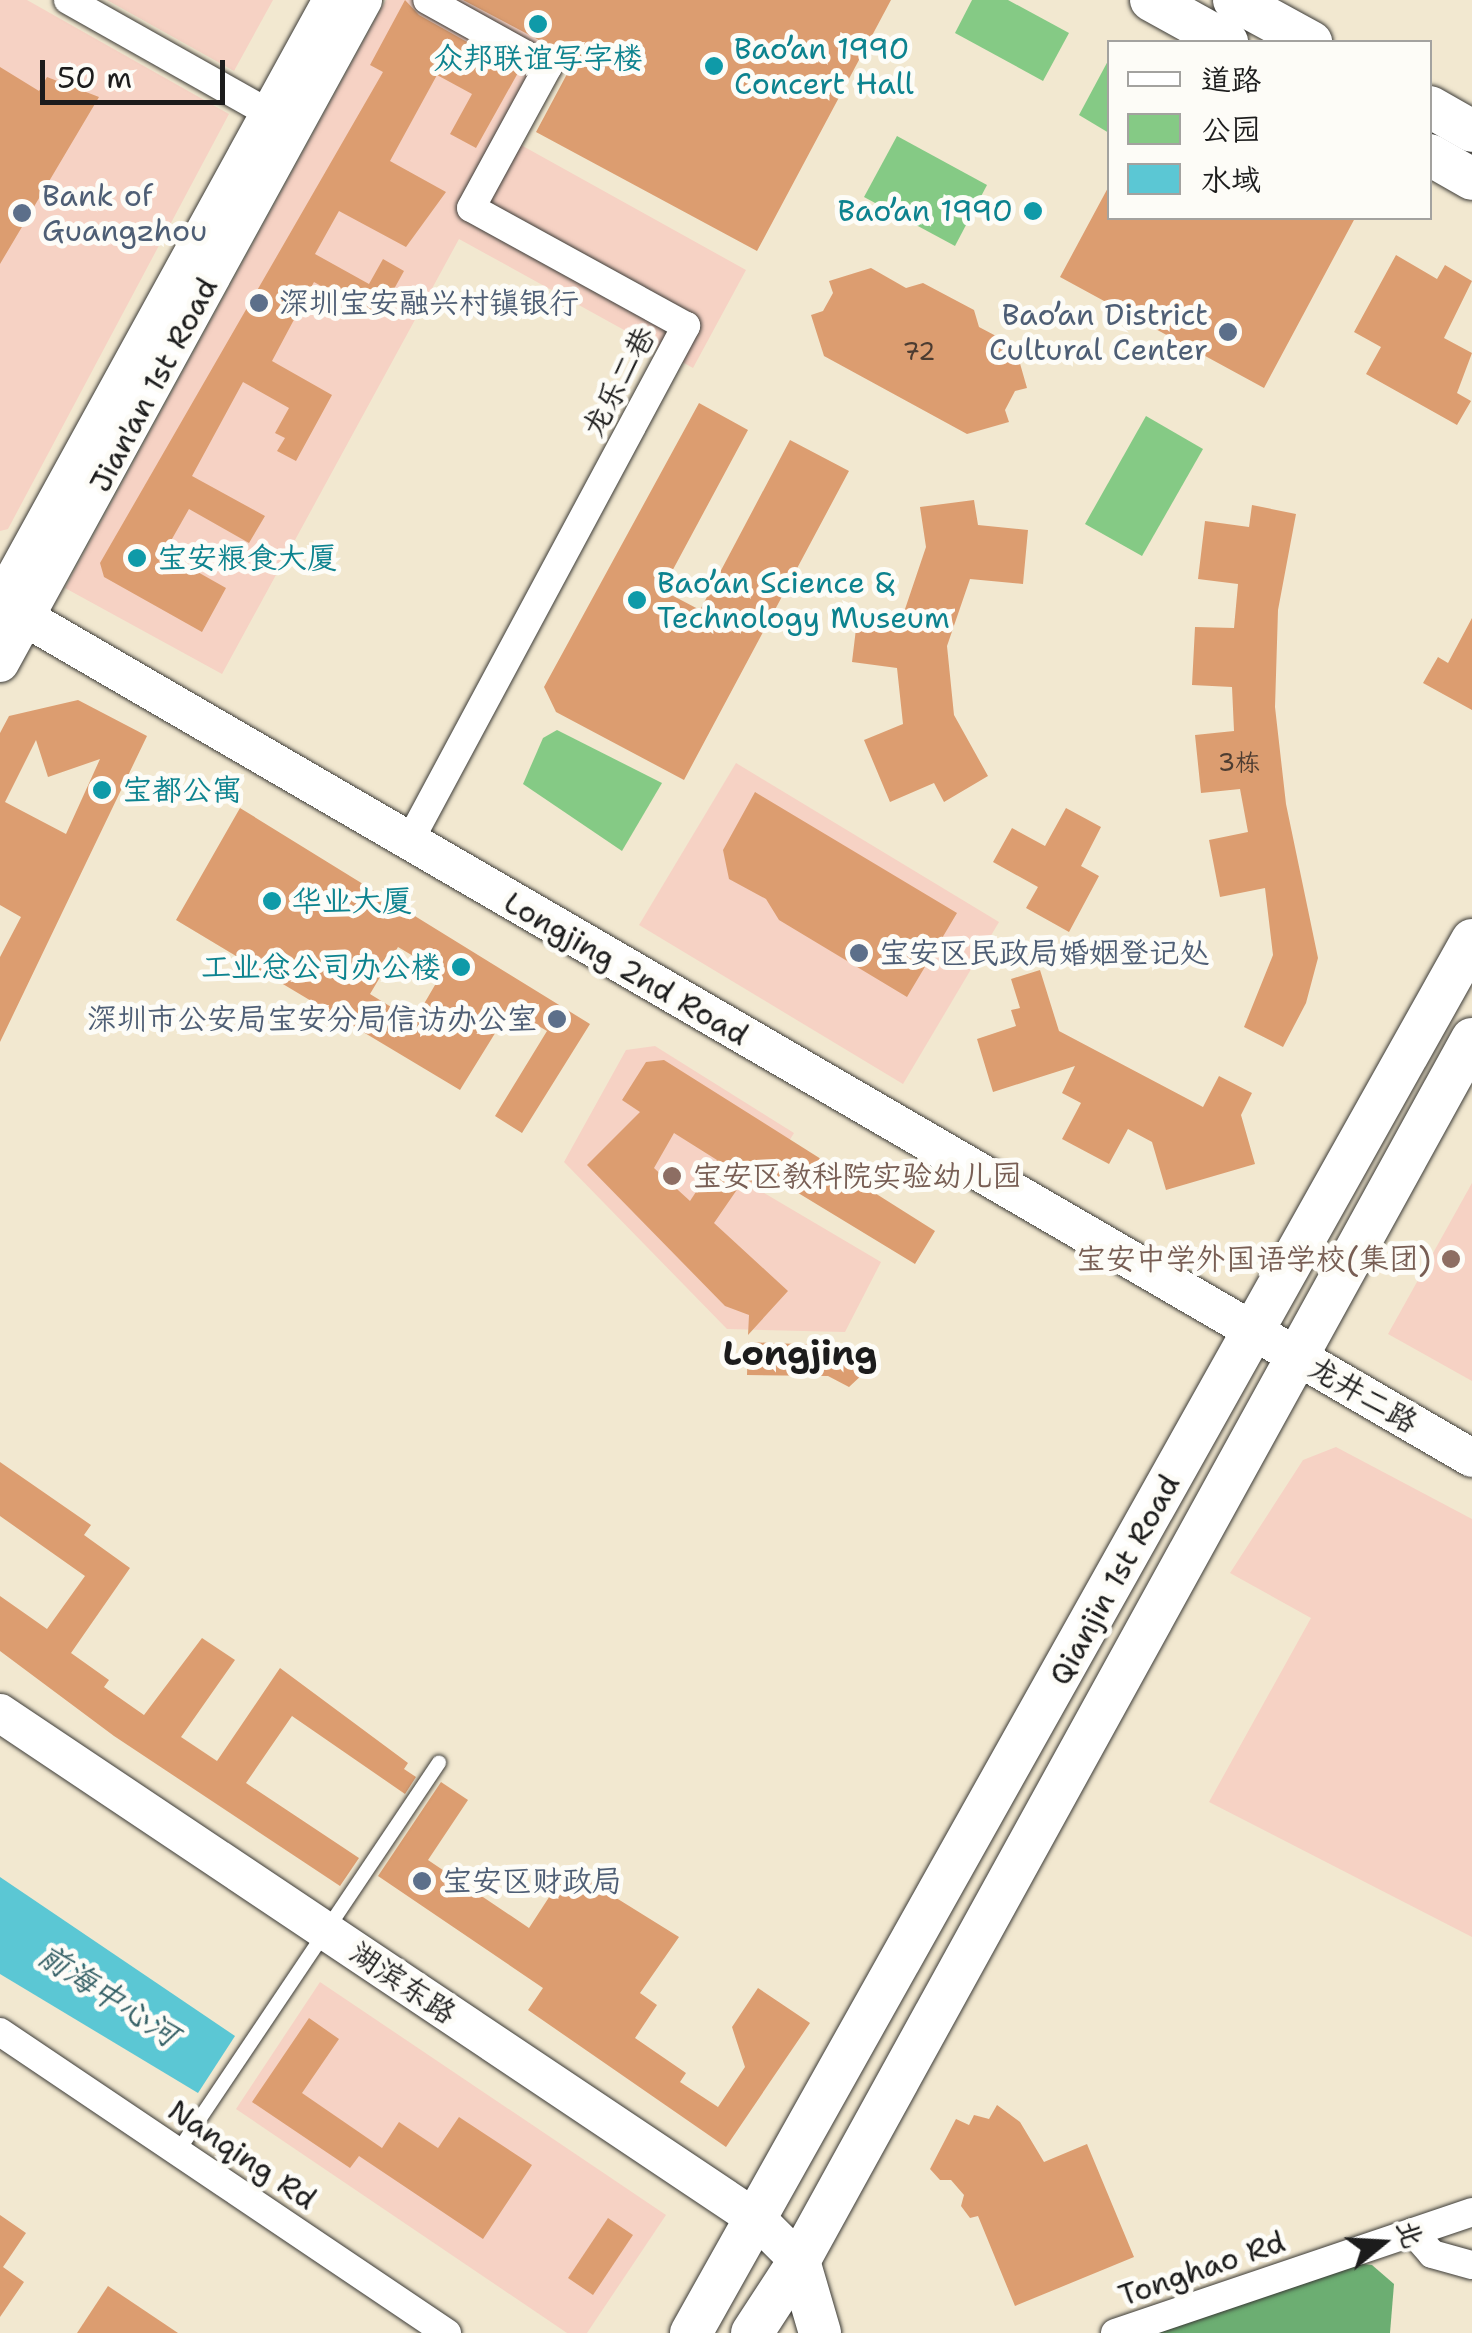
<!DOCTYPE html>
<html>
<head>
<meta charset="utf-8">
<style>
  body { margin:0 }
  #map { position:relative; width:1472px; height:2333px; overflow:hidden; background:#f2e8d0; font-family:"Shantell Sans","LXGW WenKai TC",sans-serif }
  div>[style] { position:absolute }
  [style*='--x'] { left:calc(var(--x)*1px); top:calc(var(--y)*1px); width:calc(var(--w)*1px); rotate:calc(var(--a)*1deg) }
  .built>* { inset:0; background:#f6d2c4 }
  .green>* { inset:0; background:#85ca85 }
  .forest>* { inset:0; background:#6cae72 }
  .water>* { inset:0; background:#5bc7d4 }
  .building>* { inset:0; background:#dc9d70 }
  .roads { filter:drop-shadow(0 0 2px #3c3b37) drop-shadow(0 0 2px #3c3b37) }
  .lane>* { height:14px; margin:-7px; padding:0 7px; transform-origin:7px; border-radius:7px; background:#fff }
  .street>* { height:28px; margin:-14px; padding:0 14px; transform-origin:14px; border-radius:14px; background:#fff }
  .secondary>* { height:38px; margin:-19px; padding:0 19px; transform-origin:19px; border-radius:19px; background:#fff }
  .primary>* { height:42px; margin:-21px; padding:0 21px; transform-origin:21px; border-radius:21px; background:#fff }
  .dots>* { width:28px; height:28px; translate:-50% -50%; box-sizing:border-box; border:5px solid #fdfcf7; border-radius:50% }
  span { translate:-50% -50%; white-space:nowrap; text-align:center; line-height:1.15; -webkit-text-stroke:10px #fdfcf7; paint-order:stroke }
  .number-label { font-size:25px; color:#4c3c31 }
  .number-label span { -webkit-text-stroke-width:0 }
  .culture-label { font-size:30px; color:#0d838f }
  .left { translate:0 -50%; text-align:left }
  .right { translate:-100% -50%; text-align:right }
  .service-label { font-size:30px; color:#4e5e75 }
  .street-label { font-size:30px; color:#1c1c1c }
  .education-label { font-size:30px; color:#785e54 }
  .water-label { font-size:32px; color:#356066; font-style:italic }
  .quarter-label { font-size:35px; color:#1c1c1c; font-weight:700 }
  .legend { position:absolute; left:1107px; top:40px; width:325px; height:180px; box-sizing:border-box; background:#fdfcf7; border:2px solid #a3a29f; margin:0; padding:12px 18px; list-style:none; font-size:30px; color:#1c1c1c }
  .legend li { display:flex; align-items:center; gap:20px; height:50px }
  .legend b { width:50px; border:2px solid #a3a29f }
  .north { position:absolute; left:1332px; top:2193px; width:100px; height:100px; -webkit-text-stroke:8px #fdfcf7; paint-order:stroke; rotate:72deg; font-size:28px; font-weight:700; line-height:40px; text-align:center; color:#1c1c1c }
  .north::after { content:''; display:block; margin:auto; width:35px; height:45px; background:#1c1c1c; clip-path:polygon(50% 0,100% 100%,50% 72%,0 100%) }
  .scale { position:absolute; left:40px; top:60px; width:185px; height:45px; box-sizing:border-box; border:5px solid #1c1c1c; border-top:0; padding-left:12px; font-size:30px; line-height:35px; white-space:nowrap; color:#1c1c1c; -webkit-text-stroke:8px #fdfcf7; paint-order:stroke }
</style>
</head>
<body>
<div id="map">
  <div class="built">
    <div style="clip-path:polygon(0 0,27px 0,229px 114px,8px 529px,0 531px)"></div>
    <div style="clip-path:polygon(107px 0,273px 0,234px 71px)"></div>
    <div style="clip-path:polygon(386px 0,588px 0,512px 140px,746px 270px,693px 368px,459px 239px,222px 674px,65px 588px)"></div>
    <div style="clip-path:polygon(736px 763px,999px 922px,903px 1084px,639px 925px)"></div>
    <div style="clip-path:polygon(655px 1046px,794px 1133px,759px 1190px,881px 1262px,845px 1332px,727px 1329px,564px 1162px,626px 1050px)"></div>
    <div style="clip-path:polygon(1472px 1183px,1472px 1381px,1388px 1334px)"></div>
    <div style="clip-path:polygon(1336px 1447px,1472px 1519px,1472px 1937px,1209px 1802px,1311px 1618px,1230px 1573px,1303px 1460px)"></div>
    <div style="clip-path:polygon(320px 1982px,666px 2215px,587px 2333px,567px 2333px,236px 2109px)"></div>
  </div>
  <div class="green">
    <div style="clip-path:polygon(972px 0,1008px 0,1069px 33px,1043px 81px,955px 33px)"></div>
    <div style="clip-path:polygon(1109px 59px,1109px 133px,1079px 115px)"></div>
    <div style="clip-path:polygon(897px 136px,987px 185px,955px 246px,864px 197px)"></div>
    <div style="clip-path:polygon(1146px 416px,1203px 449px,1142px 556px,1085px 524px)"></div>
    <div style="clip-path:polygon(557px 730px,662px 783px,622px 851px,523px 784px,543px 738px)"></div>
  </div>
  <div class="forest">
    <div style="clip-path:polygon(1356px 2263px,1372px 2265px,1394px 2284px,1390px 2333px,1158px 2333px)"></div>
  </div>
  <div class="water">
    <div style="clip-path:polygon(0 1877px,235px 2036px,198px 2093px,0 1974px)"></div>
  </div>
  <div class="building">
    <div style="clip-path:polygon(405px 0,419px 15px,519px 71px,476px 148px,450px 134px,472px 94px,437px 75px,390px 161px,446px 192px,406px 247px,339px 211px,315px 254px,369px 284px,383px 259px,404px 271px,378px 318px,314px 282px,272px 361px,332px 395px,296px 461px,277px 451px,285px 438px,275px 433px,289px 408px,243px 382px,192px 476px,265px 516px,249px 543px,189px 509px,164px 553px,226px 588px,202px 632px,104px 577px,100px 563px,383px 72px,370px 65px)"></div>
    <div style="clip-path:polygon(463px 0,891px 0,757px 251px,536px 132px,575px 59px)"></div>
    <div style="clip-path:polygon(0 67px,39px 91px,47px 77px,99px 97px,0 264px)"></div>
    <div style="clip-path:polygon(1110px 184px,1110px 218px,1355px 218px,1264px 388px,1060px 277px)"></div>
    <div style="clip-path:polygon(1396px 255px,1437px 279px,1445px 265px,1472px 281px,1444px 338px,1472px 353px,1457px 393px,1471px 401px,1457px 425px,1366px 374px,1381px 347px,1354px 332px)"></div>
    <div style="clip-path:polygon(871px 268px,906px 288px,923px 283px,974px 310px,979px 327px,1015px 346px,1027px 388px,1015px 391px,1005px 410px,1009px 422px,967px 434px,824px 356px,811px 315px,823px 311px,833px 293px,829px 281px)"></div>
    <div style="clip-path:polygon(699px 403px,748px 430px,662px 590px,700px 610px,790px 440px,849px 471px,684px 780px,556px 712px,544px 687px)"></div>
    <div style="clip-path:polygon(974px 500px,978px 525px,1028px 530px,1023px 584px,970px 579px,947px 646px,954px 715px,988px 776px,944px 802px,934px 783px,890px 802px,864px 740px,903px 724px,897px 668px,852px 662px,858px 612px,902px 618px,926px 547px,920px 507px)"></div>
    <div style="clip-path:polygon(1252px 505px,1296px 514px,1278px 610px,1275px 707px,1286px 804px,1318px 958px,1306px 1003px,1283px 1047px,1244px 1027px,1273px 955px,1265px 888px,1220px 897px,1209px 840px,1248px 832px,1240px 789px,1201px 793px,1195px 735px,1234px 731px,1232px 687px,1192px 685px,1195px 627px,1234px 628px,1238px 584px,1198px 579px,1205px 521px,1249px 527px)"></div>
    <div style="clip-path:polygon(1472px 618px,1472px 710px,1423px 683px,1438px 657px,1448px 663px)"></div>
    <div style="clip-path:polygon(evenodd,78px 700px,147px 736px,0 1042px,0 957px,21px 917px,0 905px,0 733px,9px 716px,78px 700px,36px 740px,48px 777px,100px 759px,66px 834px,5px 802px,36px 740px)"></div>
    <div style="clip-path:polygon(755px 792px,957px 913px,907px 997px,779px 920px,766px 899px,729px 879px,723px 850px)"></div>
    <div style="clip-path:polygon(evenodd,240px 808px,590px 1024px,522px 1133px,495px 1116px,547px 1031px,510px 1009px,460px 1090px,176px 920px,240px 808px,398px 947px,442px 973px,414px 1021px,370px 994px,398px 947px)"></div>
    <div style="clip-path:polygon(1066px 808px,1101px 827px,1081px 866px,1099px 876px,1069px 932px,1026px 908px,1038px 887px,993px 862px,1012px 828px,1045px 846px)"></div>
    <div style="clip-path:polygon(1040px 970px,1059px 1031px,1203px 1107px,1219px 1076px,1252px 1093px,1241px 1115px,1255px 1164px,1166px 1190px,1152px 1142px,1128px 1129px,1109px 1164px,1062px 1139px,1081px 1103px,1062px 1093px,1075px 1066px,993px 1092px,977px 1039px,1016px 1026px,1011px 1010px,1020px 1008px,1011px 979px)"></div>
    <div style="clip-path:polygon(evenodd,664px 1060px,935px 1231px,915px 1264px,762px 1171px,754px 1184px,745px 1178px,714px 1223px,788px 1291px,748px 1335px,749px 1315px,725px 1306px,587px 1165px,640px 1112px,622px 1100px,646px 1062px,664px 1060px,674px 1133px,717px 1160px,690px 1201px,654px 1168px,674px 1133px)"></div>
    <div style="clip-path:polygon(748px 1342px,866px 1347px,864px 1373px,849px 1387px,828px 1376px,747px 1375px)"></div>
    <div style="clip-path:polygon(0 1462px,91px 1525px,84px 1535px,130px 1568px,71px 1653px,109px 1680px,104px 1687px,144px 1715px,202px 1638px,235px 1660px,181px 1737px,217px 1761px,280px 1668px,408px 1763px,404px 1769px,416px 1777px,405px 1794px,292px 1716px,246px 1783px,359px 1858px,340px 1886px,114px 1736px,0 1651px,0 1596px,47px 1629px,85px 1576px,0 1516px)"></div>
    <div style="clip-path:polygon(441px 1782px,468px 1800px,428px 1860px,529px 1928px,568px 1868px,679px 1937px,640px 1993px,657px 2005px,635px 2038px,686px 2073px,680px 2082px,718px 2107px,745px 2067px,732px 2027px,758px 1988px,810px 2023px,726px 2147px,528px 2010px,543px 1988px,378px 1876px)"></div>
    <div style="clip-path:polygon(309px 2018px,339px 2039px,302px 2093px,382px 2148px,399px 2122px,438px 2148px,459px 2117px,532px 2165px,483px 2239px,359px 2156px,350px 2168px,252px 2102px)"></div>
    <div style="clip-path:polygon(997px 2105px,1020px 2122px,1044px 2162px,1087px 2144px,1134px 2257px,1015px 2306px,978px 2216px,970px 2218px,961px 2206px,964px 2195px,951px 2180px,940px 2180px,930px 2169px,956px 2119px,969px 2125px,974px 2115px,989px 2119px)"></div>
    <div style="clip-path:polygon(0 2215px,26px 2233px,3px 2267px,24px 2282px,0 2317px)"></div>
    <div style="clip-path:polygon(608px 2218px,633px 2235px,593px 2295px,568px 2278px)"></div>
    <div style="clip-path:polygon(108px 2286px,178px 2333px,77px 2333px)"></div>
  </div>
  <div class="roads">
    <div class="lane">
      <div style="--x:178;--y:2151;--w:468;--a:-56.1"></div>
    </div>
    <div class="street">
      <div style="--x:68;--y:0;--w:232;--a:29.4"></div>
      <div style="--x:409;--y:842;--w:586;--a:-61.77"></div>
      <div style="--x:686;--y:326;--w:245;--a:-151.2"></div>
      <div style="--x:471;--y:208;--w:161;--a:-61.4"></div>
      <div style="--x:548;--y:67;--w:138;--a:-151"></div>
      <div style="--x:0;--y:2032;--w:539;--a:33.96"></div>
      <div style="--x:1413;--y:2232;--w:29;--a:49"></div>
      <div style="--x:1432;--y:2254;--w:41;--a:15.4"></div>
      <div style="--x:1115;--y:2333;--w:377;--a:-18.7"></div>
    </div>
    <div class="secondary">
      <div style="--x:0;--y:603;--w:1702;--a:30.15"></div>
      <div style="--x:0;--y:604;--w:689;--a:-61.2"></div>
      <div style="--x:0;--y:663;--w:756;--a:-61.3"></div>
      <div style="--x:0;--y:1713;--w:913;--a:33.79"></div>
      <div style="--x:759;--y:2221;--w:57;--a:45"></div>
    </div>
    <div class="primary">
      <div style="--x:1151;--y:0;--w:87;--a:28.9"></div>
      <div style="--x:1234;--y:0;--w:88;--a:28.6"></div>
      <div style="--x:1430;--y:107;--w:48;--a:29.7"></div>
      <div style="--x:1430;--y:155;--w:48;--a:29.7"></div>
      <div style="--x:799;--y:2261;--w:75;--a:73.7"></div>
      <div style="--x:691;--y:2333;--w:1597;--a:-60.72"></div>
      <div style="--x:752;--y:2333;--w:86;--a:-56.9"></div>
      <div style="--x:799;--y:2261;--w:1395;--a:-61.16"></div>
    </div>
  </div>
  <div class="dots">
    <div style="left:538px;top:24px;background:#0f9aa8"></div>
    <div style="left:714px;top:66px;background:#0f9aa8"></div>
    <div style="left:1033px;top:211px;background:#0f9aa8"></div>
    <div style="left:22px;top:213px;background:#5c6f8a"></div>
    <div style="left:259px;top:303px;background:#5c6f8a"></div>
    <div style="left:1228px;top:332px;background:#5c6f8a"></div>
    <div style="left:137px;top:558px;background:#0f9aa8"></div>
    <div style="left:637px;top:600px;background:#0f9aa8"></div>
    <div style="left:102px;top:790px;background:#0f9aa8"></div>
    <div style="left:272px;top:901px;background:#0f9aa8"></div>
    <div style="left:859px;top:953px;background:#5c6f8a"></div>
    <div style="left:461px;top:967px;background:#0f9aa8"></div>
    <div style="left:557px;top:1019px;background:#5c6f8a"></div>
    <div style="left:672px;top:1176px;background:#8d6e63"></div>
    <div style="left:1451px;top:1259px;background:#8d6e63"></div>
    <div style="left:422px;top:1881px;background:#5c6f8a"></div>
  </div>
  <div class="number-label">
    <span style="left:919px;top:351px">72</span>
    <span style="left:1239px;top:762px">3栋</span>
  </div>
  <div class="culture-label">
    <span class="left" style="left:734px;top:66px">Bao’an 1990<br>Concert Hall</span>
    <span style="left:538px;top:58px">众邦联谊写字楼</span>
    <span class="right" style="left:1013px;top:211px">Bao’an 1990</span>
    <span class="left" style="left:157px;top:558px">宝安粮食大厦</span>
    <span class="left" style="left:657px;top:600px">Bao’an Science &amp;<br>Technology Museum</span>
    <span class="left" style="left:122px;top:790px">宝都公寓</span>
    <span class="left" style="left:292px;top:901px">华业大厦</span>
    <span class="right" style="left:441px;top:967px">工业总公司办公楼</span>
  </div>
  <div class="service-label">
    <span class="left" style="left:42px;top:213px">Bank of<br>Guangzhou</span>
    <span class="left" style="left:279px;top:303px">深圳宝安融兴村镇银行</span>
    <span class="right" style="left:1208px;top:332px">Bao’an District<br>Cultural Center</span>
    <span class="left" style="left:879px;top:953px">宝安区民政局婚姻登记处</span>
    <span class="right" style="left:537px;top:1019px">深圳市公安局宝安分局信访办公室</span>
    <span class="left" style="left:442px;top:1881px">宝安区财政局</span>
  </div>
  <div class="street-label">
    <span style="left:619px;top:382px;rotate:-62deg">龙乐二巷</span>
    <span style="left:154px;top:385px;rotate:-62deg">Jian'an 1st Road</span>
    <span style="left:626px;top:969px;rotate:30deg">Longjing 2nd Road</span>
    <span style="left:1363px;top:1395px;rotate:30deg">龙井二路</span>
    <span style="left:1115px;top:1580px;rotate:-61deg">Qianjin 1st Road</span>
    <span style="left:403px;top:1983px;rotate:34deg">湖滨东路</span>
    <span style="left:242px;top:2155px;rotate:34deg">Nanqing Rd</span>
    <span style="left:1202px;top:2269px;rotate:-19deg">Tonghao Rd</span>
  </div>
  <div class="education-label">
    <span class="left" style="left:692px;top:1176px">宝安区教科院实验幼儿园</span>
    <span class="right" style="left:1431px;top:1259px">宝安中学外国语学校(集团)</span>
  </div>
  <div class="water-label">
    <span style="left:108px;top:1995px;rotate:33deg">前海中心河</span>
  </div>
  <div class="quarter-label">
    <span style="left:800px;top:1353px">Longjing</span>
  </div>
  <ul class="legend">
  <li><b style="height:12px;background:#fff"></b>道路</li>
  <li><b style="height:28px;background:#85ca85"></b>公园</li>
  <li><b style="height:28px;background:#5bc7d4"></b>水域</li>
  </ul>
  <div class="north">北</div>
  <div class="scale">50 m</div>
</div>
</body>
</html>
